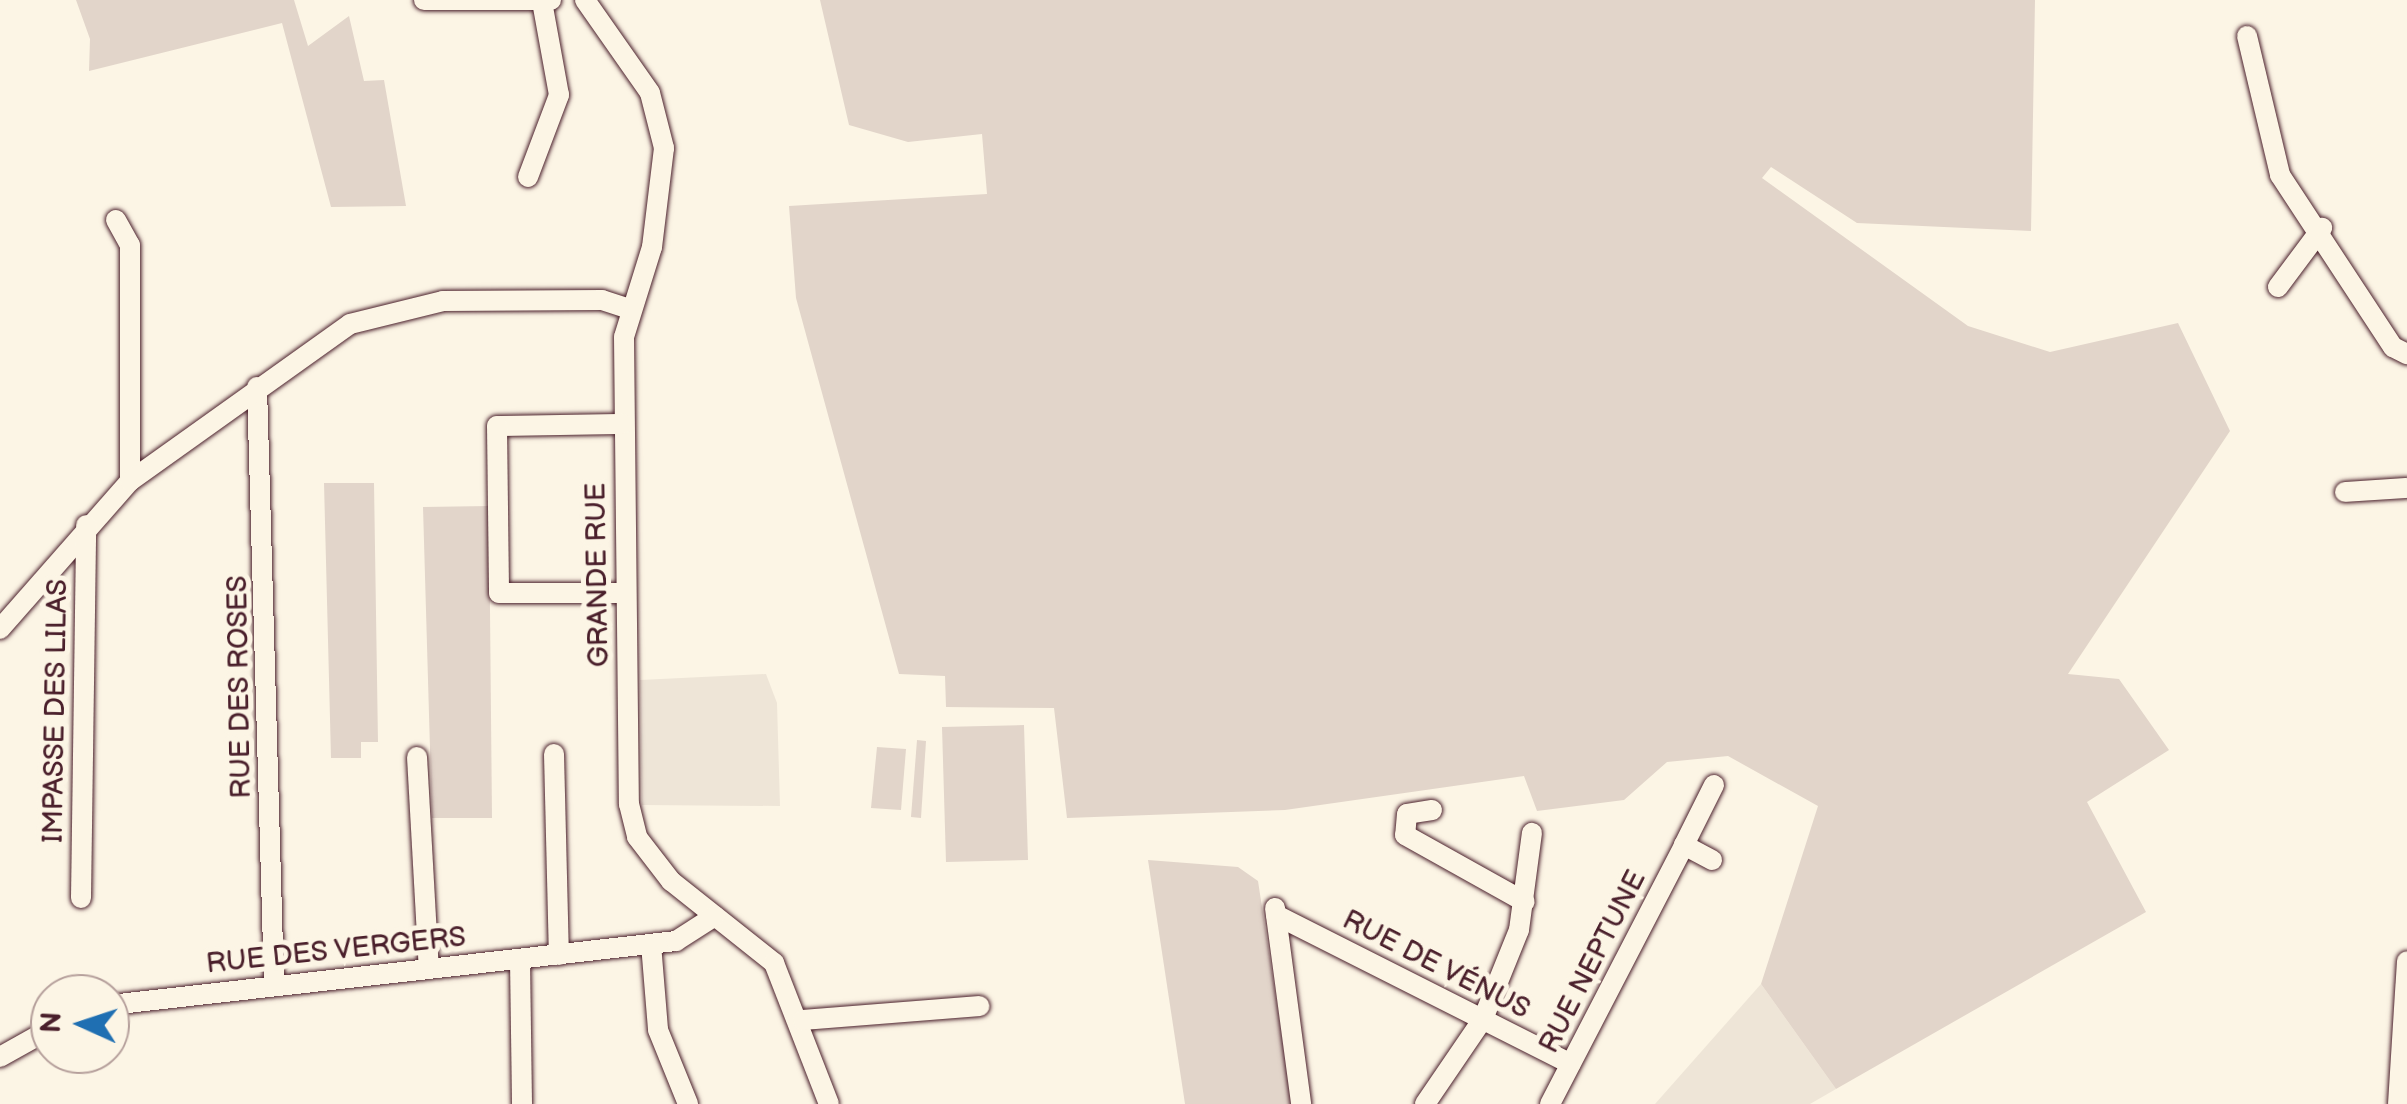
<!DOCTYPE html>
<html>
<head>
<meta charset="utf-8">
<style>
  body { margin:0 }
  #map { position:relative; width:2407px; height:1104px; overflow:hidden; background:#fcf5e5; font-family:"Balsamiq Sans",sans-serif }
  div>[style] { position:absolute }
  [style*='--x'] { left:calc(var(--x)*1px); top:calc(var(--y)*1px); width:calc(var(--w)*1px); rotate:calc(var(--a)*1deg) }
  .built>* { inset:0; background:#eee5d7 }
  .green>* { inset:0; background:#e2d5ca }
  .roads { filter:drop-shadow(0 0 2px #4a1f2b) drop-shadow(0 0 2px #4a1f2b) }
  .minor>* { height:20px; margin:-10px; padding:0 10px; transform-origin:10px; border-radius:10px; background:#fcf5e5 }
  span { translate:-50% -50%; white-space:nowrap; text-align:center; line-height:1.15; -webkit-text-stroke:10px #fcf5e5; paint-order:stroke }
  .street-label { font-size:28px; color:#4a1f2b }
  .north { position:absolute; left:30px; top:974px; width:100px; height:100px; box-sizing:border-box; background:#fcf5e5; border:2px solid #b59f9b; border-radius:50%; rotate:273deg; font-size:28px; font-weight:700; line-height:40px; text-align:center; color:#4a1f2b }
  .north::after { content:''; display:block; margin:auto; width:35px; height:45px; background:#1f6fb2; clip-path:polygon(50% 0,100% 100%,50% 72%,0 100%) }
</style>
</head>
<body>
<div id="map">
  <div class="built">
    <div style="clip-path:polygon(766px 674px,777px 703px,780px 806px,642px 805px,640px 680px)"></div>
    <div style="clip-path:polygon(1761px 984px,1836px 1089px,1810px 1104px,1655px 1104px)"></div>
  </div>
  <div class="green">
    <div style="clip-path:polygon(76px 0,294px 0,308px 46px,349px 16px,364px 81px,384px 80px,406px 206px,331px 207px,282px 23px,89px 71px,90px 39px)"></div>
    <div style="clip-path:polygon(820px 0,2035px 0,2031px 231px,1857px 223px,1771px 167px,1762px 178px,1968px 326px,2050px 352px,2178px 323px,2230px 431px,2068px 674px,2119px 679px,2169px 750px,2087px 802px,2146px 912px,1836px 1089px,1761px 984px,1818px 806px,1728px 756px,1667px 762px,1624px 800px,1537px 811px,1524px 776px,1285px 810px,1067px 818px,1054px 708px,946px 707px,945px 676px,899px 674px,796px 298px,789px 206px,987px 194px,982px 134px,908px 142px,849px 125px)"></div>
    <div style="clip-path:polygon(324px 483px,374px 483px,378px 742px,361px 742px,361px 758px,331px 758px)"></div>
    <div style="clip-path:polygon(489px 506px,492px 818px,432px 818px,423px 507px)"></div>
    <div style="clip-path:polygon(1024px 725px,1028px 860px,946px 862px,942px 727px)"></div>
    <div style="clip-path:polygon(917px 740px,926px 741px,921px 818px,911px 817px)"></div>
    <div style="clip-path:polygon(877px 747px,906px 749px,901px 810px,871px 808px)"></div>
    <div style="clip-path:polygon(1148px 860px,1238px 867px,1258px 881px,1292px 1104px,1185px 1104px)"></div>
  </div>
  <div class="roads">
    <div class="minor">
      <div style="--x:424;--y:0;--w:127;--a:0"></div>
      <div style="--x:585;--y:0;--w:113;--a:55"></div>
      <div style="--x:650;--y:93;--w:57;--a:75.7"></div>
      <div style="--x:664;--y:148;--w:100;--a:96.9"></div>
      <div style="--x:652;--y:247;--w:94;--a:107.3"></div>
      <div style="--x:624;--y:337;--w:467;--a:89.4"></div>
      <div style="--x:629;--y:804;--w:34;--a:76"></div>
      <div style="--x:637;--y:837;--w:56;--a:52.3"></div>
      <div style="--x:671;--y:881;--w:132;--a:38.5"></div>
      <div style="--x:774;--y:963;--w:151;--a:68.7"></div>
      <div style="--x:2247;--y:36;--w:143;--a:76.6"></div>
      <div style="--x:2280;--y:175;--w:206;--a:56.7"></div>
      <div style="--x:2393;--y:347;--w:16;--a:27"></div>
      <div style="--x:528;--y:177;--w:88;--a:-69.3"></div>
      <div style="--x:559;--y:95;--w:89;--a:-100.3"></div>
      <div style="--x:116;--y:220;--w:29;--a:61"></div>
      <div style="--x:130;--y:245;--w:236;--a:90"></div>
      <div style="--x:2278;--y:287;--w:74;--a:-53.3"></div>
      <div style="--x:257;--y:387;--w:598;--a:88.37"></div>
      <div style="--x:623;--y:424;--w:126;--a:179.1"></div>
      <div style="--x:497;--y:426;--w:167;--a:89.3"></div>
      <div style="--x:499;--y:593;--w:127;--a:0"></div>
      <div style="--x:2345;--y:492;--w:62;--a:-3.7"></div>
      <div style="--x:0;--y:629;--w:197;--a:-48.7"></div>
      <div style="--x:130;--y:481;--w:270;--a:-35.5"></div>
      <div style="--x:350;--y:324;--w:96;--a:-13.9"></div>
      <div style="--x:443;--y:301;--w:159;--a:-0.4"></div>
      <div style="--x:602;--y:300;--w:29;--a:18"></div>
      <div style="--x:554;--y:754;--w:201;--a:88.6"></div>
      <div style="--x:417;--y:757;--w:212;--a:86.8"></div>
      <div style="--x:1432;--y:810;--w:25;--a:171"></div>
      <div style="--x:1407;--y:814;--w:21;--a:95"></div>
      <div style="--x:1405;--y:835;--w:137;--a:29.2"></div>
      <div style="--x:1712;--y:860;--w:32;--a:-152"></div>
      <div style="--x:1684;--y:845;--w:67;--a:-63.4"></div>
      <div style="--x:81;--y:898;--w:373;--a:-89.2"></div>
      <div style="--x:1275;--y:908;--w:198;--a:82.4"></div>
      <div style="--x:1276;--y:915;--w:330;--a:26.8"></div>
      <div style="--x:651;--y:944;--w:86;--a:85.3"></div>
      <div style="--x:658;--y:1030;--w:80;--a:67.9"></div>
      <div style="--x:520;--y:960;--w:144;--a:89.2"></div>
      <div style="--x:110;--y:1005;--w:570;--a:-6.45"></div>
      <div style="--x:676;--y:941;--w:46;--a:-32.7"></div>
      <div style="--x:803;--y:1020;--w:177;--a:-4.5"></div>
      <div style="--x:0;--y:1057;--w:57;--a:-29.2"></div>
      <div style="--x:1425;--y:1104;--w:103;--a:-55.7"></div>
      <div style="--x:1483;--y:1019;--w:96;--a:-68"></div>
      <div style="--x:1519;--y:930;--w:98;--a:-82.4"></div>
      <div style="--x:1550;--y:1104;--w:292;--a:-62.6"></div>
      <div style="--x:2398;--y:1104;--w:143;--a:-86.4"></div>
    </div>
  </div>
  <div class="street-label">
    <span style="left:598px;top:575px;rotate:-91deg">GRANDE RUE</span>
    <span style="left:240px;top:687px;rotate:-91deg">RUE DES ROSES</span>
    <span style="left:56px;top:711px;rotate:-89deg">IMPASSE DES LILAS</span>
    <span style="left:336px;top:951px;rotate:-6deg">RUE DES VERGERS</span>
    <span style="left:1593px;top:962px;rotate:-63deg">RUE NEPTUNE</span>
    <span style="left:1436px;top:965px;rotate:27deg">RUE DE VÉNUS</span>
  </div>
  <div class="north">N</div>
</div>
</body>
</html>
